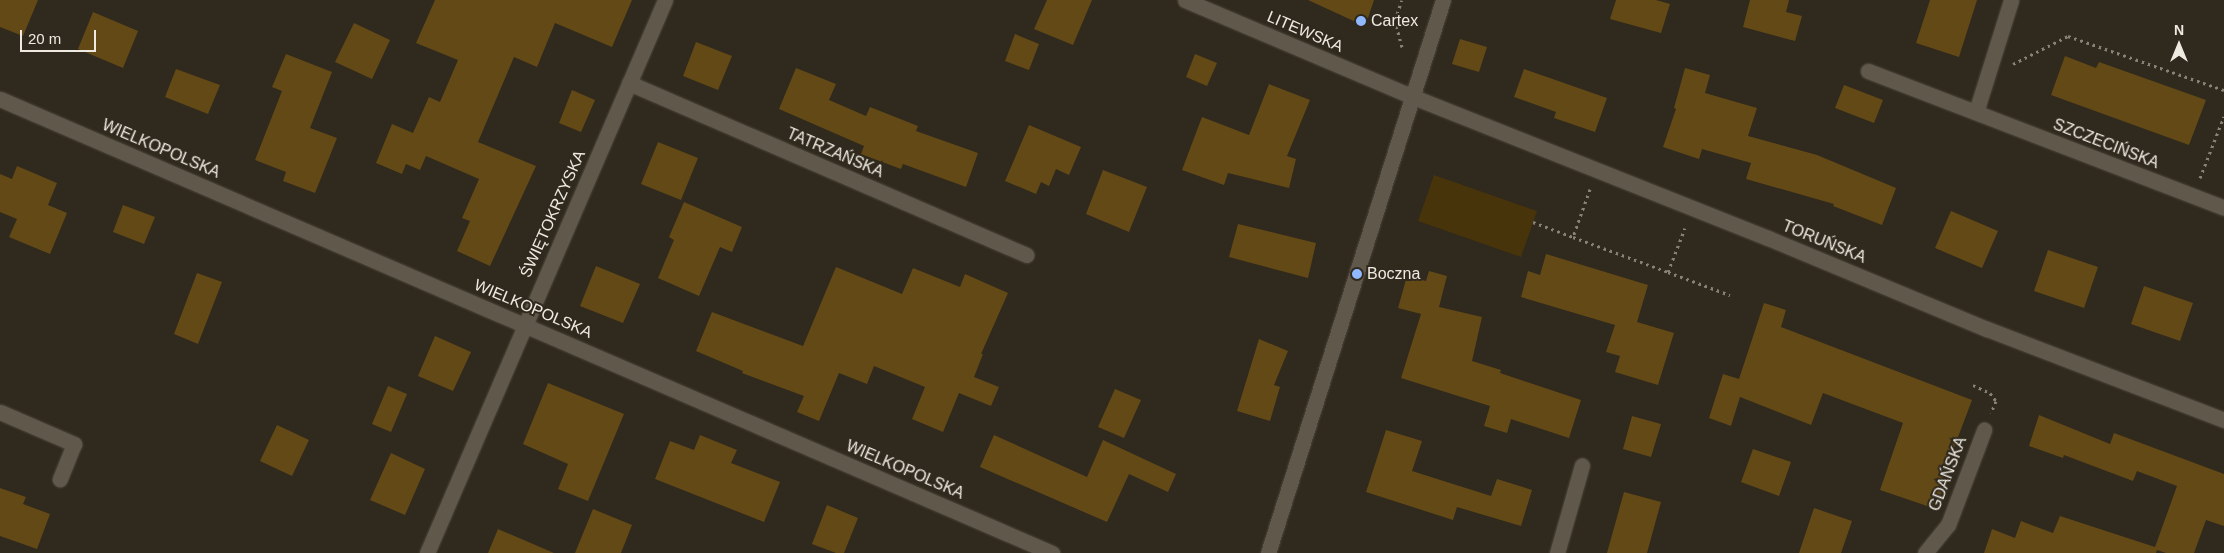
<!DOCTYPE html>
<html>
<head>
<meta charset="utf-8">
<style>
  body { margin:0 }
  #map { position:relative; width:2224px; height:553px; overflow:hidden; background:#30291d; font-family:Arial,sans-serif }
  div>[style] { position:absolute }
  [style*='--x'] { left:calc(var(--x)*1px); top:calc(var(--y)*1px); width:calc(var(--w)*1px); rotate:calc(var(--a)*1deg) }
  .green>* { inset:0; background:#48340a }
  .building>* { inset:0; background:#634915 }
  .path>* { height:3px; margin-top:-1.5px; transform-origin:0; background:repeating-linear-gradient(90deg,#878177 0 2.5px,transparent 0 6.5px) }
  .roads { filter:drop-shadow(0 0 1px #4b463c) drop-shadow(0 0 1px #4b463c) }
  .street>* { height:15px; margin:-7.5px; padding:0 7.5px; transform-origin:7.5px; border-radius:7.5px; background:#60594b }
  .secondary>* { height:15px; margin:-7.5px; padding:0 7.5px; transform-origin:7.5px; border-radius:7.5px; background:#60594b }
  .dots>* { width:14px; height:14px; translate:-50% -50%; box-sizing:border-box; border:2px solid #30291d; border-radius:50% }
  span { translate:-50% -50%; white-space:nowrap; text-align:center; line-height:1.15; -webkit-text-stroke:4px #30291d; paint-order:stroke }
  .poi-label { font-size:16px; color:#eeeae2 }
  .left { translate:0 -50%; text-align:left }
  .street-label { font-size:16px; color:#eeeae2 }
  .north { position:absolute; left:2154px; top:20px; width:50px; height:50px; -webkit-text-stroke:4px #30291d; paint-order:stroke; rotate:0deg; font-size:14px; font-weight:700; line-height:20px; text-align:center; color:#eeeae2 }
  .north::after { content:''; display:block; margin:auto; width:18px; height:22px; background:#eeeae2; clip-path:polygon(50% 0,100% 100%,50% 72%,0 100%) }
  .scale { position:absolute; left:20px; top:30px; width:76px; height:22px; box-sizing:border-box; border:2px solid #eeeae2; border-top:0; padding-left:6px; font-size:15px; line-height:18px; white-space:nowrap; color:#eeeae2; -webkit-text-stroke:4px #30291d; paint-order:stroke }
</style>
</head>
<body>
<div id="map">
  <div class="green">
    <div style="clip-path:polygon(1434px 175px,1537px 211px,1521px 257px,1418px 221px)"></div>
  </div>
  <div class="building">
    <div style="clip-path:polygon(0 0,38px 0,23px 36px,0 27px)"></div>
    <div style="clip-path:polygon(435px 0,632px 0,612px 47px,555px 23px,537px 67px,514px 57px,478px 142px,536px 166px,490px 266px,457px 251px,470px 221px,462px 218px,479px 179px,426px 156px,420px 170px,406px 164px,402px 174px,376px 163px,392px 124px,413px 133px,429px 97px,440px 102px,458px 60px,416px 43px)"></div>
    <div style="clip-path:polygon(1047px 0,1092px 0,1073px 45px,1034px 29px)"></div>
    <div style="clip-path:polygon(1308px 0,1374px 0,1368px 18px,1358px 23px)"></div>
    <div style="clip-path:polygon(1616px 0,1656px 0,1670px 4px,1661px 33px,1610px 19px)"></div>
    <div style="clip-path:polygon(1750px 0,1789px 0,1786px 12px,1802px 16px,1795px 41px,1743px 27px)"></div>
    <div style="clip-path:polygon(1930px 0,1977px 0,1959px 57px,1916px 43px)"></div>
    <div style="clip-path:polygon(93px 12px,138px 31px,123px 68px,78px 49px)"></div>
    <div style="clip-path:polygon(354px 23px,390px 40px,372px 79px,335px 62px)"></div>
    <div style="clip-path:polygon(1015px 34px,1039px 44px,1029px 70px,1005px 61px)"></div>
    <div style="clip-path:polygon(1460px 39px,1487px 47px,1479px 72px,1452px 64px)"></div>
    <div style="clip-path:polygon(696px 42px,732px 56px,718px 90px,683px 76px)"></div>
    <div style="clip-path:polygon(286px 54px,332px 72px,310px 128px,337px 138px,315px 193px,283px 181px,286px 172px,255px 160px,282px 91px,272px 87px)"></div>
    <div style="clip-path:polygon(1195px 54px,1217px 63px,1207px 86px,1186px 77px)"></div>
    <div style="clip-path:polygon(2065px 56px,2096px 68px,2099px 62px,2206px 100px,2189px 145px,2051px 95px)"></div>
    <div style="clip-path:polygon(796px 68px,836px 84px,829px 100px,866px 116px,870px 107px,918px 126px,916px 131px,978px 153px,966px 187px,903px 164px,901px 169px,861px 154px,864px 146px,779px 109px)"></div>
    <div style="clip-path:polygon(1685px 68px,1710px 75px,1705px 93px,1757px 108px,1748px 136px,1817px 155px,1896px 188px,1882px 225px,1833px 206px,1834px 204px,1746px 179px,1751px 163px,1702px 149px,1699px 159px,1663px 147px,1676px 109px,1674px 108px)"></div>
    <div style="clip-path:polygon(176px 69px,220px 85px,208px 114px,165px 97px)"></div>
    <div style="clip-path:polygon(1524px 69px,1607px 98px,1595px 132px,1554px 118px,1556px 112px,1514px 97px)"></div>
    <div style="clip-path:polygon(1269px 84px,1310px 100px,1287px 156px,1296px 159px,1289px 188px,1228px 173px,1224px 185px,1182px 170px,1202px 117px,1249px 135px)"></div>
    <div style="clip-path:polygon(1844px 85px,1883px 100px,1874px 123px,1835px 108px)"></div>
    <div style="clip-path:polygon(572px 90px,595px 100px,581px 132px,559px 123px)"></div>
    <div style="clip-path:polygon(1029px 125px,1081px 147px,1069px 175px,1056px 169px,1049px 186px,1041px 182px,1036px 194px,1005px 181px)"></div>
    <div style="clip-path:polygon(658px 142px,698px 158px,681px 200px,641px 184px)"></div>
    <div style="clip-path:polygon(17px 166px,57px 183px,48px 205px,67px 213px,50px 254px,9px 237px,17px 219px,0 212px,0 174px,12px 179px)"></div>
    <div style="clip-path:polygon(1103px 170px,1147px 187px,1129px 232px,1086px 214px)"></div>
    <div style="clip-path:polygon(684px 202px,742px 227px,732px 252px,720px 247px,699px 296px,658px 278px,674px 240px,669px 237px)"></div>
    <div style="clip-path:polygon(123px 205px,155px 217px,144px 244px,113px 232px)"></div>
    <div style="clip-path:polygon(1951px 211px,1998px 231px,1982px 268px,1935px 248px)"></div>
    <div style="clip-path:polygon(1238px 224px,1316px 243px,1308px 278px,1229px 257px)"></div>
    <div style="clip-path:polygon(2048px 250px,2098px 267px,2084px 308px,2034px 291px)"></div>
    <div style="clip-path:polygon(1546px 254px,1648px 285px,1637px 322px,1674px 333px,1658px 385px,1615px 372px,1620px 356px,1606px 352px,1615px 325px,1521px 297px,1528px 271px,1540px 275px)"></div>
    <div style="clip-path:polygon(596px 266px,640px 284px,623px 323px,580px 306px)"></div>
    <div style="clip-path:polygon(836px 267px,902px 294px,913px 268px,960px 287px,965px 274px,1008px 293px,981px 354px,983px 354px,974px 377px,999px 387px,991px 406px,959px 393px,943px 432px,912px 419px,925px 387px,874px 366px,867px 384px,839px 373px,819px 421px,797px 412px,804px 396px,742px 373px,743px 371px,696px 351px,712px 312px,803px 346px)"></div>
    <div style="clip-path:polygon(1429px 271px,1447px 276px,1439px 307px,1482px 317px,1472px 361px,1501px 370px,1500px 373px,1581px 400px,1569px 438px,1511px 419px,1507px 433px,1484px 426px,1490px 406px,1401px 378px,1421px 314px,1398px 308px,1407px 276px,1426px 281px)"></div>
    <div style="clip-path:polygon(197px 273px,222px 282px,198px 344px,174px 334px)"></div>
    <div style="clip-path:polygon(2144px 286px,2193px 303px,2180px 341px,2131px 324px)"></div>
    <div style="clip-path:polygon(1764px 303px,1786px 310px,1781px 327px,1972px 400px,1946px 469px,1950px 470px,1936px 509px,1880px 490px,1903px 423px,1823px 393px,1811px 425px,1740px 397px,1731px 426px,1709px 418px,1723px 374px,1739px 379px)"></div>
    <div style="clip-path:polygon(435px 336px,471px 352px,453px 391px,418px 376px)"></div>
    <div style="clip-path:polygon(1259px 339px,1288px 351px,1274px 385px,1280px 387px,1270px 421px,1237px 411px)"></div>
    <div style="clip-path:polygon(548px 383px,624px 414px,588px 501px,558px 489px,568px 464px,523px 444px)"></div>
    <div style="clip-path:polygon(388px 386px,407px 394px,391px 432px,372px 424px)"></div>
    <div style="clip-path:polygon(1115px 389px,1141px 400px,1124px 438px,1098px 427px)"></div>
    <div style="clip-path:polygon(2039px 415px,2110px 444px,2114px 433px,2224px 474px,2224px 526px,2206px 520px,2194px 553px,2166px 553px,2157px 550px,2156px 553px,1984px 553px,1992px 529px,2015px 538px,2021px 521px,2053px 533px,2060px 516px,2155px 547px,2177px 486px,2137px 471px,2133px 481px,2064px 455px,2063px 458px,2029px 446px)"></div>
    <div style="clip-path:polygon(1632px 416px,1661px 424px,1651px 457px,1623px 449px)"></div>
    <div style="clip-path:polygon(277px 425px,309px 440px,292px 476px,260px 461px)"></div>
    <div style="clip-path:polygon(1386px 430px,1422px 441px,1412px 471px,1491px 496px,1497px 479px,1532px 490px,1521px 526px,1457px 507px,1453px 520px,1366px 492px)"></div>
    <div style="clip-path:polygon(700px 435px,737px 450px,731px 463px,780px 482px,764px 522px,655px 479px,670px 441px,694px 450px)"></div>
    <div style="clip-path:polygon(994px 435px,1087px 477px,1103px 440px,1176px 474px,1168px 492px,1129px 474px,1107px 522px,980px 467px)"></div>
    <div style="clip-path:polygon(1753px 449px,1791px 462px,1779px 496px,1741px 482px)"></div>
    <div style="clip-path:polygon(391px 453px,425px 469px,405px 515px,370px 500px)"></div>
    <div style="clip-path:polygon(0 488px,26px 497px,23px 504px,50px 514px,37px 549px,0 536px)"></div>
    <div style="clip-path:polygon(1624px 492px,1661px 502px,1647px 553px,1607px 553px)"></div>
    <div style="clip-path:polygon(827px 505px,858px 518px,844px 553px,836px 553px,812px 544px)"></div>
    <div style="clip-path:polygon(1814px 508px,1852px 521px,1841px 553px,1799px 553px)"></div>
    <div style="clip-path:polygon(593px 509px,632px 525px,621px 553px,575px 553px)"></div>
    <div style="clip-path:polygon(498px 529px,554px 553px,488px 553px)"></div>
  </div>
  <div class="path">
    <div style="--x:1402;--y:47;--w:28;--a:-105"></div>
    <div style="--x:1395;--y:20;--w:21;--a:-71"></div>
    <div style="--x:2013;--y:64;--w:62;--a:-27"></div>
    <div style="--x:2068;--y:36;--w:165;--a:19.1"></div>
    <div style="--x:2200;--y:178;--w:66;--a:-68.8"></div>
    <div style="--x:1590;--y:189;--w:51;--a:109.5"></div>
    <div style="--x:1573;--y:237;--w:101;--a:20.2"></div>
    <div style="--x:1668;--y:272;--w:47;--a:-68.9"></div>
    <div style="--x:1533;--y:222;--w:43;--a:20.6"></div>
    <div style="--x:1668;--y:272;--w:66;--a:20.4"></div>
    <div style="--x:1973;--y:385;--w:19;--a:25"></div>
    <div style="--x:1990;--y:393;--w:10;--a:53"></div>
    <div style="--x:1996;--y:401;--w:13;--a:113"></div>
  </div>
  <div class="roads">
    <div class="street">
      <div style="--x:1185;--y:0;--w:246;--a:23"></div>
      <div style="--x:1411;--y:96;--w:384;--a:21.7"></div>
      <div style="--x:1768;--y:238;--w:237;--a:22.6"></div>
      <div style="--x:1987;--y:329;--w:254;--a:21"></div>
      <div style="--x:1868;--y:71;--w:381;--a:21"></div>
      <div style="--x:629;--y:83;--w:433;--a:23.4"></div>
      <div style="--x:0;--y:99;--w:1146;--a:23.34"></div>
      <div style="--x:1976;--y:112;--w:117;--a:-72.6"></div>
      <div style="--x:0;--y:412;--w:81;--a:23.4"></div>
      <div style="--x:74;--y:444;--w:38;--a:112"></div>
      <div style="--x:427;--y:553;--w:602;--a:-66.71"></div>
      <div style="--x:1557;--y:553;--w:91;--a:-74.1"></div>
      <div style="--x:1925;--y:553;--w:36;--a:-51"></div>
      <div style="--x:1948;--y:525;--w:102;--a:-69.2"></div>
    </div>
    <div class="secondary">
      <div style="--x:1268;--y:553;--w:580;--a:-72.44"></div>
    </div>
  </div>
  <div class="dots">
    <div style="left:1361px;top:21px;background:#90b8fd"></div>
    <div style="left:1357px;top:274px;background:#90b8fd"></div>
  </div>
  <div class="poi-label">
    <span class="left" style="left:1371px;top:21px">Cartex</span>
    <span class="left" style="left:1367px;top:274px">Boczna</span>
  </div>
  <div class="street-label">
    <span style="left:1305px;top:32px;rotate:23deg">LITEWSKA</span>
    <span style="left:2106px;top:144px;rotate:21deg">SZCZECIŃSKA</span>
    <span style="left:161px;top:149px;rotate:23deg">WIELKOPOLSKA</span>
    <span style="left:835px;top:153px;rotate:23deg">TATRZAŃSKA</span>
    <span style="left:553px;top:214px;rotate:-66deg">ŚWIĘTOKRZYSKA</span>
    <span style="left:1824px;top:242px;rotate:22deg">TORUŃSKA</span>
    <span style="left:533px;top:309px;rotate:23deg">WIELKOPOLSKA</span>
    <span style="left:905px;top:470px;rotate:23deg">WIELKOPOLSKA</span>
    <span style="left:1948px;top:474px;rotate:-69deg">GDAŃSKA</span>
  </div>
  <div class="north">N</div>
  <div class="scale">20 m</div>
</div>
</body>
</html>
